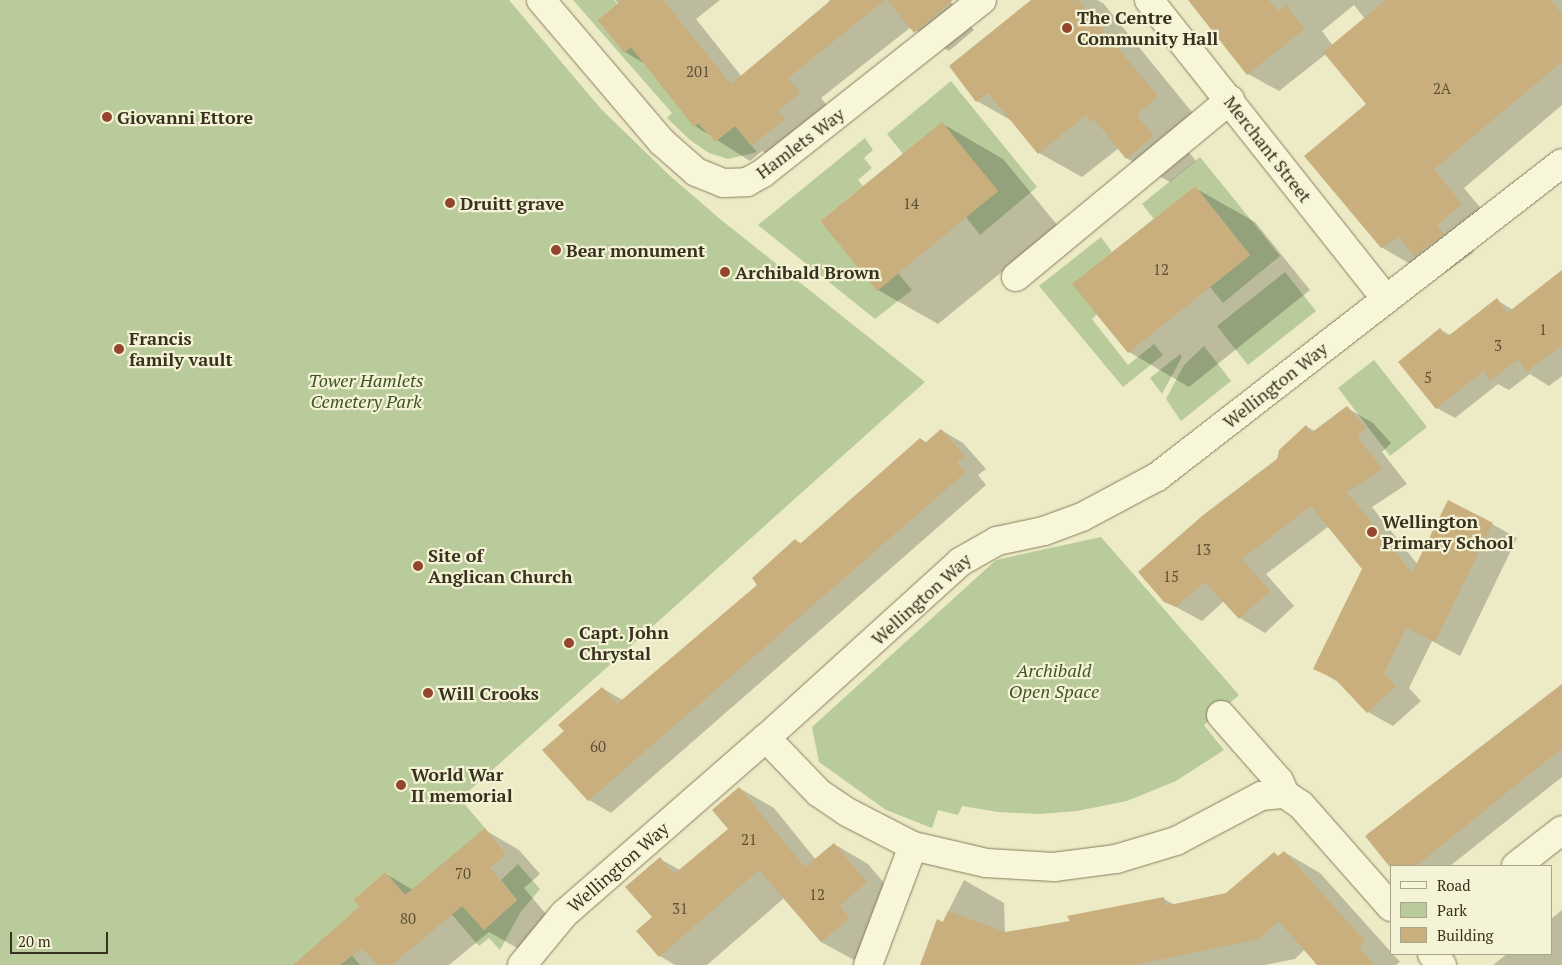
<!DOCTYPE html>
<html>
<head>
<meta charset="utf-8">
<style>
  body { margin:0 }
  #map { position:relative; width:1562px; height:965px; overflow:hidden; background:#edeac6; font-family:"PT Serif",serif }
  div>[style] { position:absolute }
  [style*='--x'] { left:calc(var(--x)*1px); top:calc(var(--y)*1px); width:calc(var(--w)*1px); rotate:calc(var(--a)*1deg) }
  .green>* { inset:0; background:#b9cb9a }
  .shadow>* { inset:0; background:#0003 }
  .building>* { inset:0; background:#c9af7d }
  .roads { filter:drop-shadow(0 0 1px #877d5c) drop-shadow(0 0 1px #877d5c) }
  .minor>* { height:28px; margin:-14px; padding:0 14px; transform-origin:14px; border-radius:14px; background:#f8f6d9 }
  .dots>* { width:14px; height:14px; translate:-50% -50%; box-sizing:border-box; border:2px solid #f4f3d5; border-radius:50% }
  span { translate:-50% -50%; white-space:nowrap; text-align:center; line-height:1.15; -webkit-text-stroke:4.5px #f4f3d5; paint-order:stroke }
  .number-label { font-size:15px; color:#5c5036 }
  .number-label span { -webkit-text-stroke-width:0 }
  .poi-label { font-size:18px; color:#38311f; font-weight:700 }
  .left { translate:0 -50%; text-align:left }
  .street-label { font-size:18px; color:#38311f }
  .park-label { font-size:18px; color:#3e5427; font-style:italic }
  .legend { position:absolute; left:1390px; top:865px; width:162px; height:90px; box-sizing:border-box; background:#f4f3d5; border:1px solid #a9a58c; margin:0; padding:6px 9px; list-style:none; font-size:15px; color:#38311f }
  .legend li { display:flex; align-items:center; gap:10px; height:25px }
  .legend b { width:25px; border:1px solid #a9a58c }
  .scale { position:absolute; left:10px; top:932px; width:98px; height:22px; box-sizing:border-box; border:2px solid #38311f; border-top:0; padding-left:6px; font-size:15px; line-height:18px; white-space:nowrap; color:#38311f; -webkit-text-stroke:4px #f4f3d5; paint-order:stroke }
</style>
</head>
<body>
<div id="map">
  <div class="green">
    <div style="clip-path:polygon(0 0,509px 0,601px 109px,668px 174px,720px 219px,925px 382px,460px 799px,485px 828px,413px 904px,385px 872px,353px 900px,370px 921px,344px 946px,360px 965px,340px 965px,347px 960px,294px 965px,0 965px)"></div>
    <div style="clip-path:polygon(573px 0,614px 0,617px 4px,597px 20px,624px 53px,631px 47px,715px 142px,735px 126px,757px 152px,728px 159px,709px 153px,690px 140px,667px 118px,672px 113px)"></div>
    <div style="clip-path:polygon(951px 81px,1037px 187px,980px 235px,966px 217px,998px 191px,942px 123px,903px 154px,887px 134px)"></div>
    <div style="clip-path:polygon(865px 138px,873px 150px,864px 158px,872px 168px,858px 180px,863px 186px,820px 221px,846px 252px,898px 273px,912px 290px,875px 319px,758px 225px)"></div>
    <div style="clip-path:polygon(1200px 157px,1280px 256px,1223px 303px,1210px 287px,1250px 255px,1195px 186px,1154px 219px,1142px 204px)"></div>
    <div style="clip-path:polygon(1101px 237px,1112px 252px,1073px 284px,1097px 314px,1092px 319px,1128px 365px,1154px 344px,1163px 355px,1123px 387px,1039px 286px)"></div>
    <div style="clip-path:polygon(1285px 272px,1316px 311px,1248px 365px,1217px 326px)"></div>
    <div style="clip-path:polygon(1204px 346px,1231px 381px,1181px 421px,1166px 399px,1184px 365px)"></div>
    <div style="clip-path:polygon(1180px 354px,1182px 357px,1162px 394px,1150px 378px)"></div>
    <div style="clip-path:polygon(1374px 360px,1427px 427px,1390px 456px,1338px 388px)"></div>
    <div style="clip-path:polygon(1101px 537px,1239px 695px,1204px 725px,1224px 750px,1176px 781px,1127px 801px,1077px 811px,1040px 814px,998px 812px,962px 806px,958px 815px,938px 810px,932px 828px,886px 810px,819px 762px,812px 727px,996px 560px)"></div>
    <div style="clip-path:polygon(518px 864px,540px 889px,520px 913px,500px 950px,489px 938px,479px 946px,448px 910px,458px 901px,484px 930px,517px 900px,501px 880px)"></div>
  </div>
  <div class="shadow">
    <div style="clip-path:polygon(615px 0,720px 0,696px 19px,742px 77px,830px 2px,829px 0,949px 0,974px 30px,949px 51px,911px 27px,821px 98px,833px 113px,786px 165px,762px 151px,750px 161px,695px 126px,647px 65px,625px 52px,599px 20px,619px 4px)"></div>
    <div style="clip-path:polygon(1033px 0,1097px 0,1103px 3px,1200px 122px,1179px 140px,1196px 161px,1170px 182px,1126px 158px,1119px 148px,1082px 177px,1039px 153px,1014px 122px,977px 101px)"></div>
    <div style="clip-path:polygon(evenodd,1190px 0,1562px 0,1562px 105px,1464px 188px,1492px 222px,1467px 243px,1474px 252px,1445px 273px,1422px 259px,1412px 265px,1381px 247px,1368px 105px,1326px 54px,1279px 91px,1248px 74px,1190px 0,1354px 5px,1365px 19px,1333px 46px,1322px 31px,1354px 5px)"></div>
    <div style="clip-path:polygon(943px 124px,1003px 159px,1058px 226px,938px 324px,878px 290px)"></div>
    <div style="clip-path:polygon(1195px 188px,1255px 222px,1310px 290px,1189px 387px,1129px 352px,1074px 284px)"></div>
    <div style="clip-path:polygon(1562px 272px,1562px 376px,1549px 386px,1530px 374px,1509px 390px,1498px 384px,1455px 418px,1437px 408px,1441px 330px,1450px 335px,1497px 300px,1513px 310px)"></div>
    <div style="clip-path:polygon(1347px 408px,1373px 423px,1391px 443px,1382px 452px,1407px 484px,1372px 507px,1418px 565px,1492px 524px,1517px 538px,1460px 656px,1432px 641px,1409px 688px,1421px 701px,1393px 726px,1368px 712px,1341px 684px,1315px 668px,1363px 568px,1329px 526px,1266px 574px,1294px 606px,1265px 633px,1240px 618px,1224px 601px,1202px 621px,1165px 601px,1306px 426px,1316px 432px)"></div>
    <div style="clip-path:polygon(941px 430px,963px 443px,986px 469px,978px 475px,986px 485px,611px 813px,589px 800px,544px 750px,565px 731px,602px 688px,624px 701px,759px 585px,795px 540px,802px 544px,921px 439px,927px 443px)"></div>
    <div style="clip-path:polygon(1562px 686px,1562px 777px,1450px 866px,1391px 867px,1367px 837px)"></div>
    <div style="clip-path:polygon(739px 788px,774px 808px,816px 860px,834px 844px,868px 864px,901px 903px,856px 961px,821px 942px,784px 898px,707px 965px,675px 965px,660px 956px,638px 931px,654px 917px,660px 859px,680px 870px,729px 829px)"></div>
    <div style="clip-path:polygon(485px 830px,519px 850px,540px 874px,524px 888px,551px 920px,519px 949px,489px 932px,449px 965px,295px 965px,361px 907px,386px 874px,413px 890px)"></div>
    <div style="clip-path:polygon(1284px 852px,1320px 873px,1400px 962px,1396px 965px,1318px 965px,1305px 949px,1295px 959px,1265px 965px,921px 965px,964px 880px,1004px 903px,1005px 933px,1071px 922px,1164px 899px,1175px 905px,1226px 894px,1274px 853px,1280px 857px)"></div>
    <div style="clip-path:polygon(1562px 910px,1562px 965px,1493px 965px,1507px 954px,1551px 954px,1551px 919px)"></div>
  </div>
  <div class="building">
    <div style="clip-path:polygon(622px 0,663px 0,731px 84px,831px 0,885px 0,788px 78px,800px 93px,778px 111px,785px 119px,751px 146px,735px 126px,715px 142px,699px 123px,694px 127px,631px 47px,624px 53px,597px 20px)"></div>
    <div style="clip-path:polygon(887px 0,953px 0,914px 33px)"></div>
    <div style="clip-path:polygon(1031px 0,1078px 0,1158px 96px,1137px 115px,1154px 136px,1126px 159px,1095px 120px,1092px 122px,1086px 115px,1038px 154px,988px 93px,976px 102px,949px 66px)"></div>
    <div style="clip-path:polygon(1188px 0,1269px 0,1278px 11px,1286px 5px,1304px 29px,1247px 75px)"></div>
    <div style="clip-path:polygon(1386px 0,1551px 0,1562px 14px,1562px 62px,1434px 169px,1462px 204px,1437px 225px,1444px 234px,1414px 256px,1399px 237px,1381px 248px,1304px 156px,1366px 104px,1323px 52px)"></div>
    <div style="clip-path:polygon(942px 122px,998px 191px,877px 291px,820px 221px)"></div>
    <div style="clip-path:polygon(1195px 186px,1250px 255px,1128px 353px,1072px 284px)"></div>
    <div style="clip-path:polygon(1562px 270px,1562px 345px,1527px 372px,1518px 360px,1490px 381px,1483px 371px,1436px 409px,1398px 362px,1440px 328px,1447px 337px,1497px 298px,1507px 313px)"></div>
    <div style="clip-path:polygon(1347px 406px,1366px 428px,1357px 437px,1383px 469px,1347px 492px,1412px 573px,1448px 500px,1493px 523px,1435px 642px,1406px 628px,1384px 673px,1396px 686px,1367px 713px,1335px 679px,1313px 669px,1362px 569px,1311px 506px,1242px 559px,1270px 591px,1239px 619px,1205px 582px,1176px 607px,1164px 602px,1138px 572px,1202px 516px,1277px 459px,1279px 450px,1306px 425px,1311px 433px)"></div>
    <div style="clip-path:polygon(941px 429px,965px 456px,957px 462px,966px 472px,588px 801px,542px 750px,564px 731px,558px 725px,602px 687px,617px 704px,757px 585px,752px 578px,795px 539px,800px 544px,920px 438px,925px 443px)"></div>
    <div style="clip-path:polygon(1562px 684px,1562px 748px,1416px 866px,1389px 866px,1365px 836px)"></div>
    <div style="clip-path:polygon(739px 787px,805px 867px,834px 843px,867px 882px,840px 906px,850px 918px,821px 942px,759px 870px,659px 957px,636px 931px,652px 917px,625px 887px,660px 857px,674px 874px,728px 829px,712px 810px)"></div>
    <div style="clip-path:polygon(485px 828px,506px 854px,490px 868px,517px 900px,484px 930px,462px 906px,392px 965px,377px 965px,362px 948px,340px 965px,293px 965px,359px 907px,353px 900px,385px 872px,405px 895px)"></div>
    <div style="clip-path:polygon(1284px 851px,1365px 941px,1359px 947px,1374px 965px,1317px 965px,1279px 921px,1259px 939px,1135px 965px,920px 965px,937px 919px,943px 922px,948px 911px,1005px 932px,1070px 921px,1067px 916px,1164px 897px,1165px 906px,1226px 893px,1274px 852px,1278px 856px)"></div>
  </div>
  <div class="roads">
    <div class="minor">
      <div style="--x:541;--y:0;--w:187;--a:49.6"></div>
      <div style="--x:662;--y:142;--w:45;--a:41.4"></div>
      <div style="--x:696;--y:172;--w:29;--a:22"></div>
      <div style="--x:723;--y:183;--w:24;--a:-2"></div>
      <div style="--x:747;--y:182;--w:18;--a:-29"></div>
      <div style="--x:763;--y:173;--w:279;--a:-38.3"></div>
      <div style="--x:1149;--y:0;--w:382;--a:51.6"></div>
      <div style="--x:1016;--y:277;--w:278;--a:-39.6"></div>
      <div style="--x:1221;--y:715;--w:88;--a:48.7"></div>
      <div style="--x:1279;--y:781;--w:14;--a:65"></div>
      <div style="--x:766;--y:738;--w:76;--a:46.1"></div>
      <div style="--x:819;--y:793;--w:36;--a:34"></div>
      <div style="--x:849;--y:813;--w:72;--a:27.3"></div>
      <div style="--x:913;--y:846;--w:75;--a:13.1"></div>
      <div style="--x:986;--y:863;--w:68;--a:3.4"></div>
      <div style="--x:1054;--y:867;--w:63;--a:-7.4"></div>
      <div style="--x:1116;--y:859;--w:63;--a:-16.7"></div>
      <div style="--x:1176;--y:841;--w:96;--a:-27.9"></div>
      <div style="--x:1261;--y:796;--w:24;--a:-5"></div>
      <div style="--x:1285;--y:794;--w:19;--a:35"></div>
      <div style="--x:1301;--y:805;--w:136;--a:48.6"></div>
      <div style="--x:1516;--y:866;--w:58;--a:-38"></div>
      <div style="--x:1432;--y:954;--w:15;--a:48"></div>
      <div style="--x:522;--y:965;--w:66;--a:-50.5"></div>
      <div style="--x:564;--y:914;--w:268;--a:-41.1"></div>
      <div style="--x:766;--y:738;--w:262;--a:-42.2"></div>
      <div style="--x:960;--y:562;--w:43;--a:-29.6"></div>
      <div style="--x:997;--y:541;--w:48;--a:-12"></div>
      <div style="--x:1044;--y:531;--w:40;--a:-20.2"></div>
      <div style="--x:1082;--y:517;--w:85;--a:-28.1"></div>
      <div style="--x:1157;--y:477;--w:512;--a:-37.79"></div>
      <div style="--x:868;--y:965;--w:127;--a:-69.3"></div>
    </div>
  </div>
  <div class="dots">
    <div style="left:1067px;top:28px;background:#94452e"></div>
    <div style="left:107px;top:117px;background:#94452e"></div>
    <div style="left:450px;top:203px;background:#94452e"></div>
    <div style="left:556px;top:250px;background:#94452e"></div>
    <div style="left:725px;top:272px;background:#94452e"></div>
    <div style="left:119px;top:349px;background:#94452e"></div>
    <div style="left:1372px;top:532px;background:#94452e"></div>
    <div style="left:418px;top:566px;background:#94452e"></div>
    <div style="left:569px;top:643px;background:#94452e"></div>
    <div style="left:428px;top:693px;background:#94452e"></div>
    <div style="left:401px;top:785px;background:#94452e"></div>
  </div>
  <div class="number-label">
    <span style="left:698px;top:72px">201</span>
    <span style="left:1442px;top:89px">2A</span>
    <span style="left:911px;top:204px">14</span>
    <span style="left:1161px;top:270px">12</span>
    <span style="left:1543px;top:330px">1</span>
    <span style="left:1498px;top:346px">3</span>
    <span style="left:1428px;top:378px">5</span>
    <span style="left:1203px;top:550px">13</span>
    <span style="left:1171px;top:577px">15</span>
    <span style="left:598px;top:747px">60</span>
    <span style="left:749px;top:840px">21</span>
    <span style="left:463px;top:874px">70</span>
    <span style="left:817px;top:895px">12</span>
    <span style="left:680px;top:909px">31</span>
    <span style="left:408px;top:919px">80</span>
  </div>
  <div class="poi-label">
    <span class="left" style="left:1077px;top:28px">The Centre<br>Community Hall</span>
    <span class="left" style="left:117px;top:117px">Giovanni Ettore</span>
    <span class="left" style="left:460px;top:203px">Druitt grave</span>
    <span class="left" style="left:566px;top:250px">Bear monument</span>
    <span class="left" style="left:735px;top:272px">Archibald Brown</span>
    <span class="left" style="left:129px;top:349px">Francis<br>family vault</span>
    <span class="left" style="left:1382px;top:532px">Wellington<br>Primary School</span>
    <span class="left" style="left:428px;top:566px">Site of<br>Anglican Church</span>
    <span class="left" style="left:579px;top:643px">Capt. John<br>Chrystal</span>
    <span class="left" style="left:438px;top:693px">Will Crooks</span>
    <span class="left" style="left:411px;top:785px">World War<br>II memorial</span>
  </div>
  <div class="street-label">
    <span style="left:800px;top:143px;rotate:-37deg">Hamlets Way</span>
    <span style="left:1268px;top:149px;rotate:52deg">Merchant Street</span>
    <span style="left:1275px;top:385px;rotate:-38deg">Wellington Way</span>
    <span style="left:921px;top:599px;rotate:-42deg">Wellington Way</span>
    <span style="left:618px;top:867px;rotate:-41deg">Wellington Way</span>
  </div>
  <div class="park-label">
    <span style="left:366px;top:391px">Tower Hamlets<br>Cemetery Park</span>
    <span style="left:1054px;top:681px">Archibald<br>Open Space</span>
  </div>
  <ul class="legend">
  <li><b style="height:6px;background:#f8f6d9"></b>Road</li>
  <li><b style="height:14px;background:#b9cb9a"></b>Park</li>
  <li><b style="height:14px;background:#c9af7d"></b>Building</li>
  </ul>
  <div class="scale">20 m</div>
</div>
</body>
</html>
